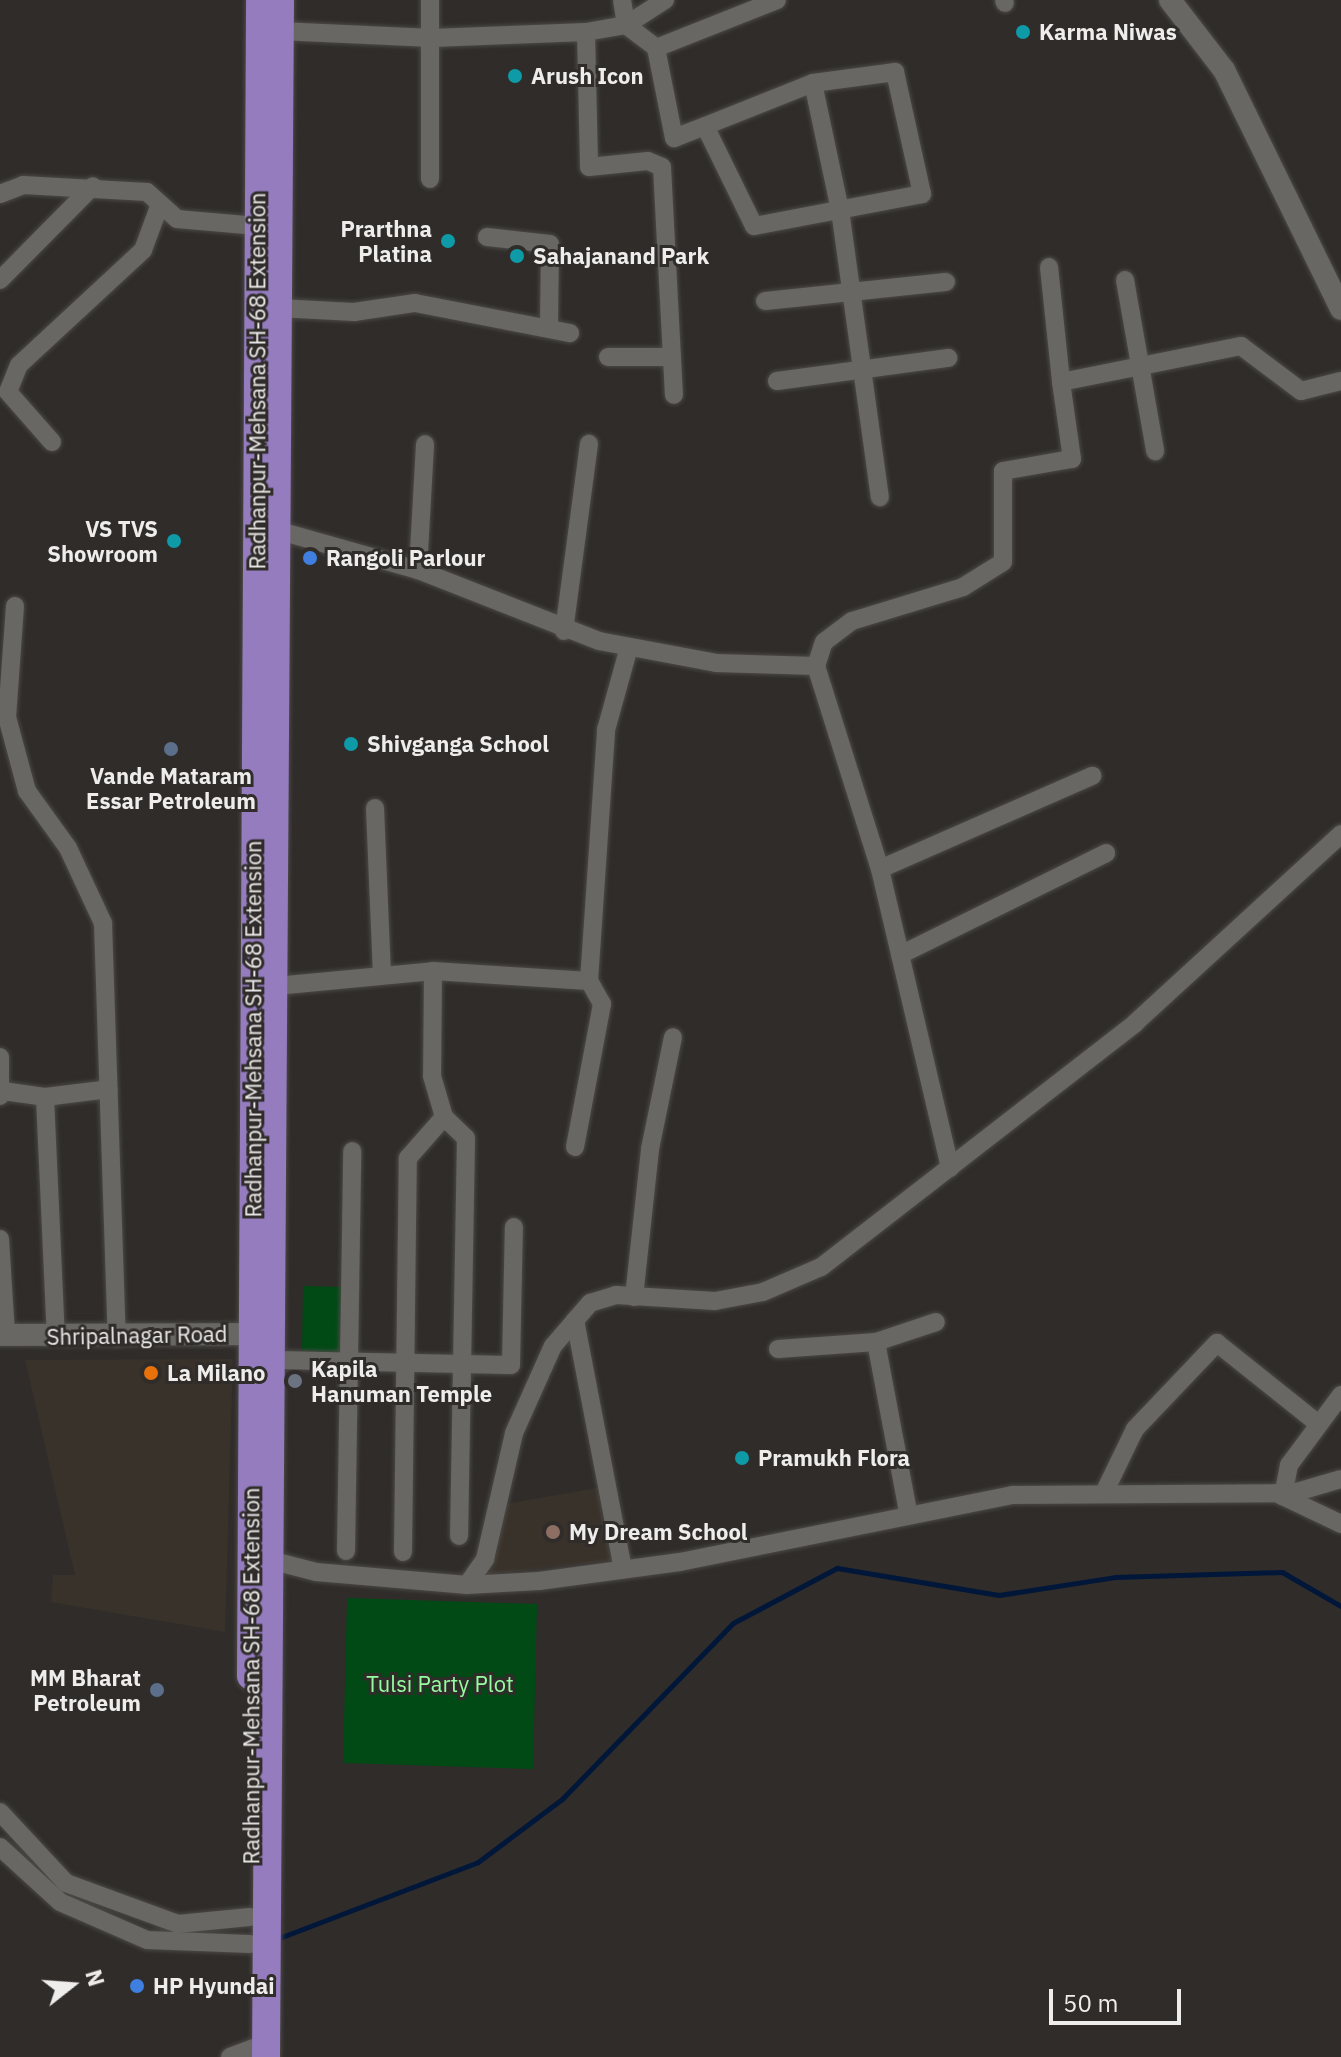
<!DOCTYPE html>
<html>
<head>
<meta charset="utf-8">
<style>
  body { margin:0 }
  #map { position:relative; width:1341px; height:2057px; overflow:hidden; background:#2f2c2a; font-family:"IBM Plex Sans",sans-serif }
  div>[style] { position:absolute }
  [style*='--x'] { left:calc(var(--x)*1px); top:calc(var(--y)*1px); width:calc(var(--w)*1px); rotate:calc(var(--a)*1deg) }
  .built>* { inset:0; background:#39322a }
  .green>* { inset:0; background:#014a15 }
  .stream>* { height:5px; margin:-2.5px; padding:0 2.5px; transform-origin:2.5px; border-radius:2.5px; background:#00173a }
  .roads { filter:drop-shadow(0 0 2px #4b4946) drop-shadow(0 0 2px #4b4946) }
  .minor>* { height:18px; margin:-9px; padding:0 9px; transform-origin:9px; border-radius:9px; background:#696763 }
  .tertiary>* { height:22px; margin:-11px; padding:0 11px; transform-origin:11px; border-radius:11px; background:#696763 }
  .trunk>* { height:28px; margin:-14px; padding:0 14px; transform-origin:14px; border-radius:14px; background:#947cbf }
  .dots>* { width:22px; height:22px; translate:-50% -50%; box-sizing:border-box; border:4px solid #2f2c2a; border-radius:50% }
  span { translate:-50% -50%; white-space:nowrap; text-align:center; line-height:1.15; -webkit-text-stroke:6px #2f2c2a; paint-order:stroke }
  .poi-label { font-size:22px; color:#efedec; font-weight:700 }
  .left { translate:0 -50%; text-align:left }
  .right { translate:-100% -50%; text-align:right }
  .street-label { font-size:22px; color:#efedec }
  .park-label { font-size:22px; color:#95fda0 }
  .north { position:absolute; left:32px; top:1945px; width:80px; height:80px; -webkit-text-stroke:6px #2f2c2a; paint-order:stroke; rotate:73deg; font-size:22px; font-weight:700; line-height:32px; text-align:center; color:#efedec }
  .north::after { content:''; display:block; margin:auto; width:28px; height:36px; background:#efedec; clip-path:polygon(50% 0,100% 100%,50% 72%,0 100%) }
  .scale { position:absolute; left:1049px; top:1989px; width:132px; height:36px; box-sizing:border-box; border:4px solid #efedec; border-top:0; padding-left:10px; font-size:24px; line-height:28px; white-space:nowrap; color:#efedec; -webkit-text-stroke:6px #2f2c2a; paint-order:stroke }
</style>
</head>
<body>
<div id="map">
  <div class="built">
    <div style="clip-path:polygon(233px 1359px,225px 1632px,51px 1602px,53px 1575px,75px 1575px,25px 1360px)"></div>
    <div style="clip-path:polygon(597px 1488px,612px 1560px,490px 1574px,505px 1504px)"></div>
  </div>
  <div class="green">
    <div style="clip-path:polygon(303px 1286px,344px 1287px,343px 1353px,302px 1351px)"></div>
    <div style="clip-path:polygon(347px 1598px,537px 1604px,533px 1769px,343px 1763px)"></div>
  </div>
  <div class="stream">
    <div style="--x:274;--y:1940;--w:218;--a:-20.9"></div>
    <div style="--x:478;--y:1862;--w:105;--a:-36.9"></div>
    <div style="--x:562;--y:1799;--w:245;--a:-45.8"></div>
    <div style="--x:733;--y:1623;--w:118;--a:-27.9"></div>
    <div style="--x:837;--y:1568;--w:164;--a:9.5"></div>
    <div style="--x:999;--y:1595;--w:117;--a:-8.8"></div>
    <div style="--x:1115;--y:1577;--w:167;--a:-1.7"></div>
    <div style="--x:1282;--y:1572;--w:68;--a:30"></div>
  </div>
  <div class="roads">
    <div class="minor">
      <div style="--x:430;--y:0;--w:179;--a:90"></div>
      <div style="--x:665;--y:0;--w:46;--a:147.3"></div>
      <div style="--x:626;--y:25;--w:38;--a:37"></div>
      <div style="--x:656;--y:48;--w:130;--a:-21.6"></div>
      <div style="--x:1004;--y:0;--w:3;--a:72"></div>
      <div style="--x:280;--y:31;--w:152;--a:2.6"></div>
      <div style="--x:432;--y:38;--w:154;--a:-2.2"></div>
      <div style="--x:586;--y:32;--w:41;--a:-9.9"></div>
      <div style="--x:626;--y:25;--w:25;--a:-99"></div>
      <div style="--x:586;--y:32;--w:135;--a:88.7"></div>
      <div style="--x:589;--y:167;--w:59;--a:-5.8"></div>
      <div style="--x:648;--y:161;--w:15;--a:23"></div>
      <div style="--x:662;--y:167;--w:228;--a:87"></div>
      <div style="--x:656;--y:48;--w:92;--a:78.7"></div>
      <div style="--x:674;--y:138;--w:33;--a:-21"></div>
      <div style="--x:705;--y:126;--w:116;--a:-21.7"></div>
      <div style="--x:813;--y:83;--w:83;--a:-7.6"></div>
      <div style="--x:895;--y:72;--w:125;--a:77.5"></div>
      <div style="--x:922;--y:194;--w:171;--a:169.2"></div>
      <div style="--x:754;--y:226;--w:111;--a:-116.1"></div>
      <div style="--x:813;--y:83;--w:130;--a:78"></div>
      <div style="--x:840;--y:210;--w:290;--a:82.1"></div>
      <div style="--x:0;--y:194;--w:25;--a:-21"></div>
      <div style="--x:23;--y:185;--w:124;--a:3.2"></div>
      <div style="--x:147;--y:192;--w:40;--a:42"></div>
      <div style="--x:177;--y:219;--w:92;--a:5"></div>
      <div style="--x:487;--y:237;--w:63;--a:6.3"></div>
      <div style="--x:550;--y:244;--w:84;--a:90.7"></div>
      <div style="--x:1049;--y:267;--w:116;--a:84"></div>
      <div style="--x:0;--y:280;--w:132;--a:-45.3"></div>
      <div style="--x:1125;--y:280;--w:174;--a:80"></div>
      <div style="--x:765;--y:301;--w:182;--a:-6"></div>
      <div style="--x:278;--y:308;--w:76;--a:3"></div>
      <div style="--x:354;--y:312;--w:62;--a:-8.4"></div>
      <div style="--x:415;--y:303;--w:158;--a:11"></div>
      <div style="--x:608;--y:357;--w:64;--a:0"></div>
      <div style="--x:777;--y:381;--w:173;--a:-7.7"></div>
      <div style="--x:52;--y:442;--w:67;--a:-131.3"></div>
      <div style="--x:8;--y:392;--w:29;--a:-68"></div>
      <div style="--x:19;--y:365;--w:169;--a:-42.8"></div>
      <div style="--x:143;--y:250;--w:49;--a:-69.7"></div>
      <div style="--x:280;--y:531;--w:143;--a:15.8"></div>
      <div style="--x:418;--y:570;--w:194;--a:21.4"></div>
      <div style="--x:599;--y:641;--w:119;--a:10.6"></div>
      <div style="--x:716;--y:663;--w:100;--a:1.7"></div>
      <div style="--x:816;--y:666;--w:25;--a:-72"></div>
      <div style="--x:824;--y:642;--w:35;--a:-37"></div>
      <div style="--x:852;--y:621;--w:116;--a:-17"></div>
      <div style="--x:963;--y:587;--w:47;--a:-32"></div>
      <div style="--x:1003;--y:562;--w:91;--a:-90"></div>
      <div style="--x:1003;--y:471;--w:70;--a:-9.9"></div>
      <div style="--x:1072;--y:459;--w:78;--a:-98.1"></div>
      <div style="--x:1061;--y:382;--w:184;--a:-11.3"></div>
      <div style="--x:1241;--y:346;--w:75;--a:36.9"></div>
      <div style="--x:1301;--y:391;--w:41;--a:-14"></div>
      <div style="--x:418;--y:570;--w:126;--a:-86.8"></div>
      <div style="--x:15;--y:606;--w:111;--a:94.1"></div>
      <div style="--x:7;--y:717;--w:77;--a:74.9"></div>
      <div style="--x:27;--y:791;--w:70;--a:54.3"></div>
      <div style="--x:68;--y:848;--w:83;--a:65"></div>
      <div style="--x:103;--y:923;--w:415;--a:88.1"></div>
      <div style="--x:564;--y:631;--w:189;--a:-82.4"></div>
      <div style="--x:816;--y:666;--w:213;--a:72.5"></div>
      <div style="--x:880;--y:869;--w:307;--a:76.8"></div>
      <div style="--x:375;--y:808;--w:165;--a:87.6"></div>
      <div style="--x:880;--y:869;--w:232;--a:-23.7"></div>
      <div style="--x:900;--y:955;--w:230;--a:-26.3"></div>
      <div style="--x:433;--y:971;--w:105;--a:90.5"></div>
      <div style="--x:432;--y:1076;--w:43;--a:73.7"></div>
      <div style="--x:444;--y:1117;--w:30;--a:44"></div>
      <div style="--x:466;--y:1138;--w:398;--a:91"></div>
      <div style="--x:265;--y:987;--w:169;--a:-5.4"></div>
      <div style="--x:433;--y:971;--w:156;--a:3.7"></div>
      <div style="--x:0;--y:1057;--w:39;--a:90"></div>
      <div style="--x:3;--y:1091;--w:42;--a:8.1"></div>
      <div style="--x:45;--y:1097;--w:64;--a:-7.1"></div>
      <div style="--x:45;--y:1097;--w:240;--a:87.4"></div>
      <div style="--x:575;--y:1147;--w:146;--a:-79.3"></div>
      <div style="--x:602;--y:1004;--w:26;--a:-119"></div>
      <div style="--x:589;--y:981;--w:252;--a:-86.1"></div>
      <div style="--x:606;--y:730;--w:86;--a:-74.5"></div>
      <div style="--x:0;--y:1239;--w:96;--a:86.4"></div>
      <div style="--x:634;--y:1297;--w:149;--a:-83.8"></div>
      <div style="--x:650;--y:1149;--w:114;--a:-78.4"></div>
      <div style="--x:575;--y:1320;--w:254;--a:79.1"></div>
      <div style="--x:876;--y:1342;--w:173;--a:79.3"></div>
      <div style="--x:778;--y:1349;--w:98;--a:-4.1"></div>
      <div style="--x:876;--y:1342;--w:63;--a:-18.4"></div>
      <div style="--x:275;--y:1360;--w:236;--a:1.2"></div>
      <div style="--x:511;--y:1365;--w:138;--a:-88.8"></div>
      <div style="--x:1341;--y:1395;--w:87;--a:126.6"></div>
      <div style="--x:1289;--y:1465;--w:32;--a:101"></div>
      <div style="--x:1283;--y:1496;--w:60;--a:-16.3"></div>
      <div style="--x:1104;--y:1493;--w:71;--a:-64.2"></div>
      <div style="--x:1135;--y:1429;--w:119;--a:-46.4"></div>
      <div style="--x:1217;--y:1343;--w:127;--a:38.6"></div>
      <div style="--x:346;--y:1551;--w:400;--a:-89.1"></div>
      <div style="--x:403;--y:1552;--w:394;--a:-89.3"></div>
      <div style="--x:408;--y:1158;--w:55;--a:-48.7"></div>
      <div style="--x:262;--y:1558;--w:56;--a:14.5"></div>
      <div style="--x:316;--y:1572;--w:152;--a:4.9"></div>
      <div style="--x:467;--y:1585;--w:72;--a:-3.2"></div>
      <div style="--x:539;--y:1581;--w:142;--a:-7.7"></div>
      <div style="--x:680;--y:1562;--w:339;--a:-11.4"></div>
      <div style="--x:1012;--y:1495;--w:264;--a:-0.4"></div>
      <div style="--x:1276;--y:1493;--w:72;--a:25.5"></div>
      <div style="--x:467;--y:1585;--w:32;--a:-55"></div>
      <div style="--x:485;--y:1559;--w:129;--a:-77"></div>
      <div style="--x:514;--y:1433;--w:95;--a:-65.9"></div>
      <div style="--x:553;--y:1346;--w:57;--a:-49.3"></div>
      <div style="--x:590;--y:1303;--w:27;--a:-17"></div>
      <div style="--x:616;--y:1295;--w:99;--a:3.5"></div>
      <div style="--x:715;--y:1301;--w:49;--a:-10.6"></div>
      <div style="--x:763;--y:1292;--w:63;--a:-23.3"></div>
      <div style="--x:821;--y:1267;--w:398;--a:-37.8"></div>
      <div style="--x:1135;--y:1023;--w:280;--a:-42.5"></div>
      <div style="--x:0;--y:1812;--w:97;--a:47.1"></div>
      <div style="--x:66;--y:1883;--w:119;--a:20.1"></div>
      <div style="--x:178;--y:1924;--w:72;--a:-5.6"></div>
      <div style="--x:0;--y:1847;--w:81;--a:42.5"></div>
      <div style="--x:60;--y:1902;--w:95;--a:23.6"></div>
      <div style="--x:147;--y:1940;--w:103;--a:2.2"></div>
      <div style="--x:230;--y:2057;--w:39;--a:-21"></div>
    </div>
    <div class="tertiary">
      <div style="--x:1170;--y:0;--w:88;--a:52.4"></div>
      <div style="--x:1224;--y:70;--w:266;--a:63.9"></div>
      <div style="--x:0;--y:1335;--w:269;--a:-0.2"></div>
    </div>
    <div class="trunk">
      <div style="--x:251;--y:1676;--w:1676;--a:-89.69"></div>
      <div style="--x:266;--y:2057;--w:2057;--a:-89.61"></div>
    </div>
  </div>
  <div class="dots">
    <div style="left:1023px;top:32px;background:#0f9aa8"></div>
    <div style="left:515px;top:76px;background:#0f9aa8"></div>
    <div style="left:448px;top:241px;background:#0f9aa8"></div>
    <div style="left:517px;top:256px;background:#0f9aa8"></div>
    <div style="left:174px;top:541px;background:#0f9aa8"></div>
    <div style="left:310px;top:558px;background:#3f7fe0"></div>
    <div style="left:351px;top:744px;background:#0f9aa8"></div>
    <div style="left:171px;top:749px;background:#5c6f8a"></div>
    <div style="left:151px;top:1373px;background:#e8710a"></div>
    <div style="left:295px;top:1381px;background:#6b7280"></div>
    <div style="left:742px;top:1458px;background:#0f9aa8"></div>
    <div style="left:553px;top:1532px;background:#8d6e63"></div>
    <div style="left:157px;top:1690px;background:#5c6f8a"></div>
    <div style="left:137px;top:1986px;background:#3f7fe0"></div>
  </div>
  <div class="poi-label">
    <span class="left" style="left:1039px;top:32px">Karma Niwas</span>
    <span class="left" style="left:531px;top:76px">Arush Icon</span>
    <span class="right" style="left:432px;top:241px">Prarthna<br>Platina</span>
    <span class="left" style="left:533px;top:256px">Sahajanand Park</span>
    <span class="right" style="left:158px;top:541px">VS TVS<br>Showroom</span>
    <span class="left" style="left:326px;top:558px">Rangoli Parlour</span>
    <span class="left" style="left:367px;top:744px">Shivganga School</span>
    <span style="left:171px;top:788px">Vande Mataram<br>Essar Petroleum</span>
    <span class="left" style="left:311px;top:1381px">Kapila<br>Hanuman Temple</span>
    <span class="left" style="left:167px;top:1373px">La Milano</span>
    <span class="left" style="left:758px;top:1458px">Pramukh Flora</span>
    <span class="left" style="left:569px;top:1532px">My Dream School</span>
    <span class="right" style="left:141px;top:1690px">MM Bharat<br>Petroleum</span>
    <span class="left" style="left:153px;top:1986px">HP Hyundai</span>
  </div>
  <div class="street-label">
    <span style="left:257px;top:381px;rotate:-90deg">Radhanpur-Mehsana SH-68 Extension</span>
    <span style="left:253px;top:1029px;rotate:-90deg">Radhanpur-Mehsana SH-68 Extension</span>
    <span style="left:137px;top:1335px;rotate:-1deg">Shripalnagar Road</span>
    <span style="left:251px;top:1676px;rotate:-90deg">Radhanpur-Mehsana SH-68 Extension</span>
  </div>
  <div class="park-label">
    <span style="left:440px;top:1684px">Tulsi Party Plot</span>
  </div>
  <div class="north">N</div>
  <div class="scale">50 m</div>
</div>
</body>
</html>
